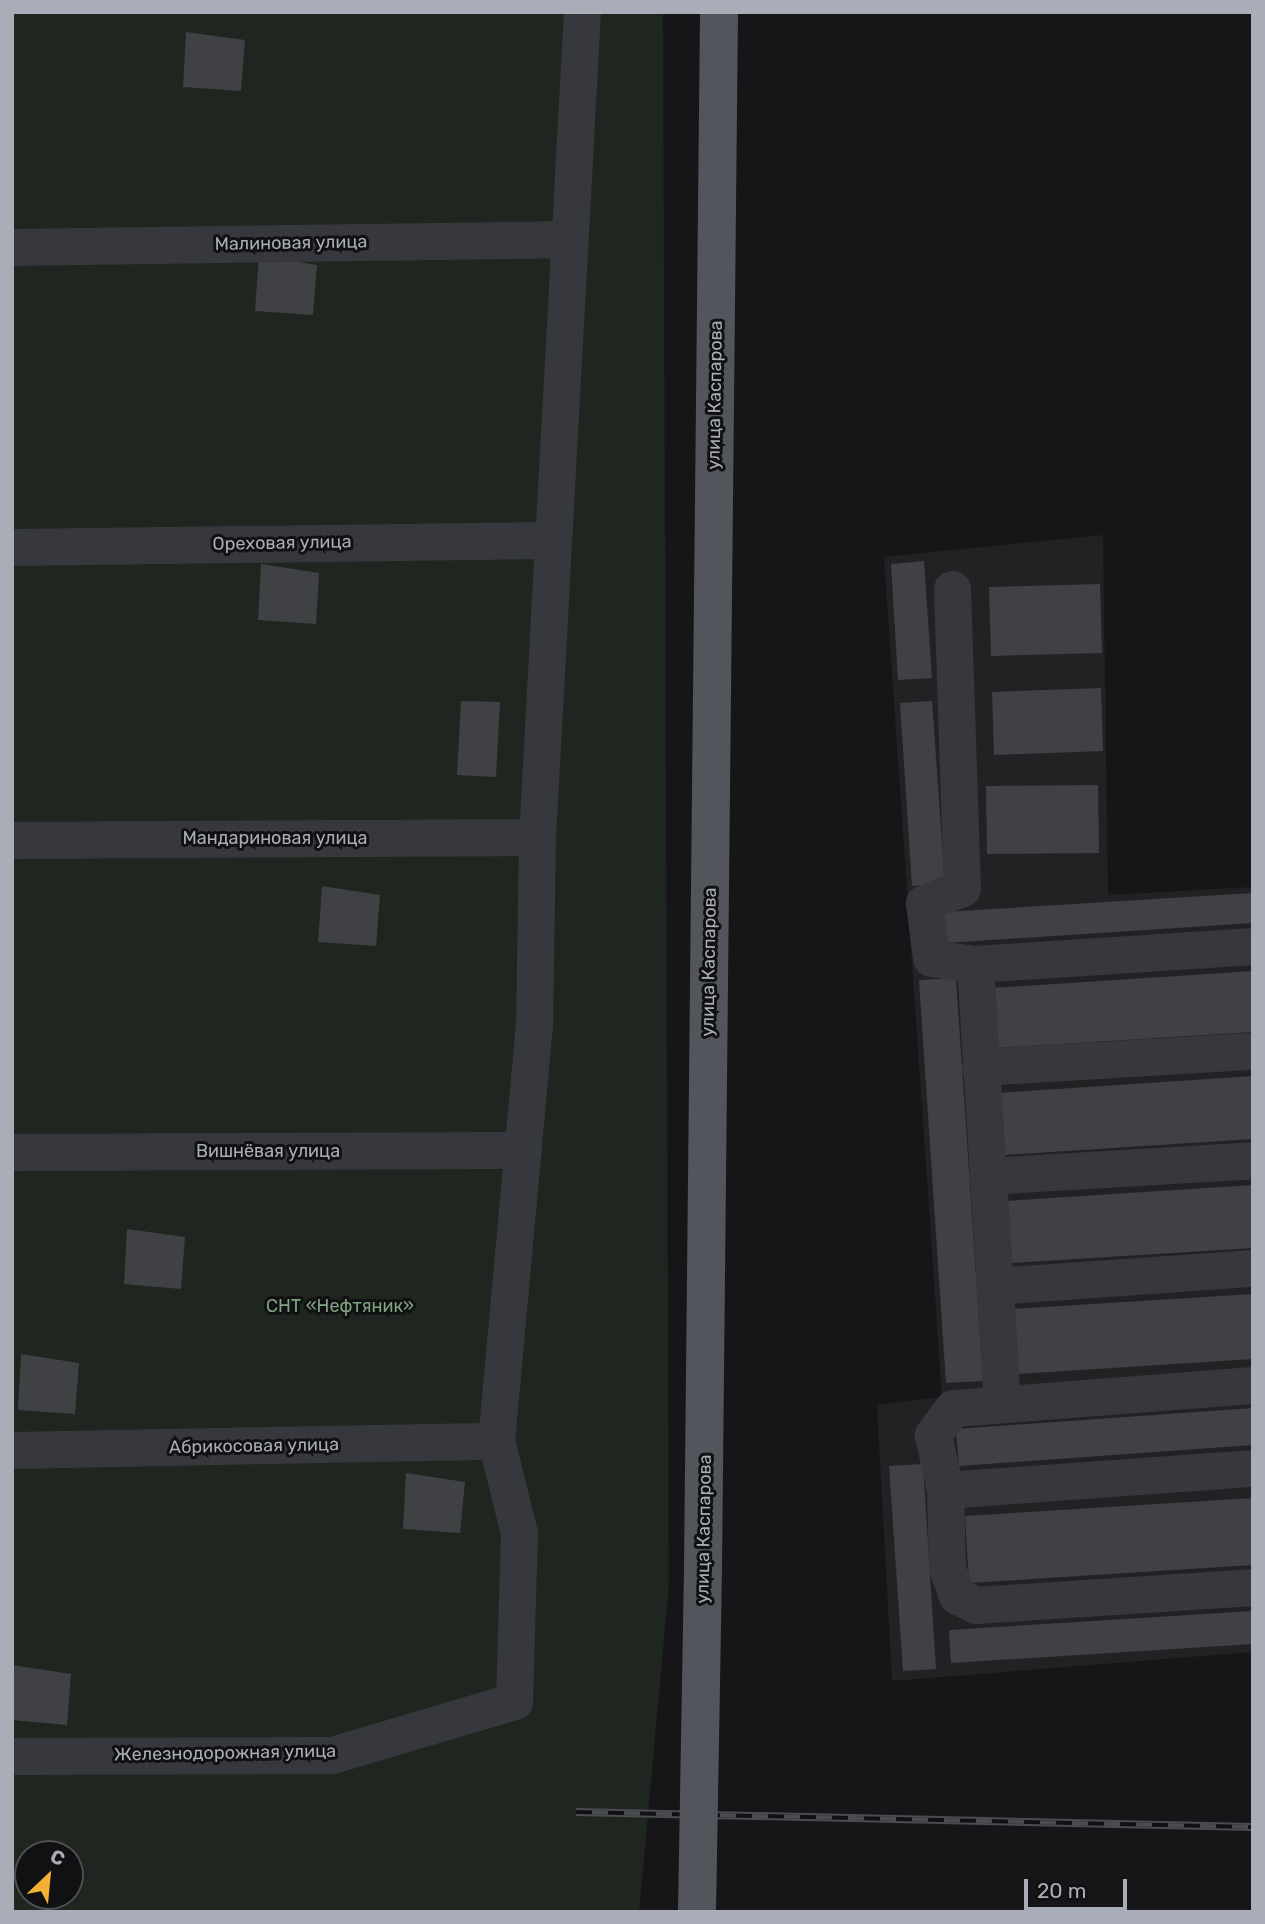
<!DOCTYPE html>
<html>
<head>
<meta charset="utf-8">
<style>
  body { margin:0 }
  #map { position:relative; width:1265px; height:1924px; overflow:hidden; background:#161618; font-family:Rubik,sans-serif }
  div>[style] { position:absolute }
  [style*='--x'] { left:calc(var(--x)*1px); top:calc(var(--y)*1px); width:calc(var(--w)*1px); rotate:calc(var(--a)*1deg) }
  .built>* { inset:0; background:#222225 }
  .green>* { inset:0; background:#1e261f }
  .building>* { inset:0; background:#404145 }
  .minor>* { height:37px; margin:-18.5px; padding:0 18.5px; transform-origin:18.5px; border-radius:18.5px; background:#37383d }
  .major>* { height:38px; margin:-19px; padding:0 19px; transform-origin:19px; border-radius:19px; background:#53555c }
  .rail>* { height:8px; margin-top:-4px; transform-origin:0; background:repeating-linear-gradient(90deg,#111113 0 16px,#4a4c52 0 32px); box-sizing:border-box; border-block:2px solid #4a4c52 }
  .major-bridge>* { height:38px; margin:-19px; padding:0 19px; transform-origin:19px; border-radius:19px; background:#53555c }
  span { translate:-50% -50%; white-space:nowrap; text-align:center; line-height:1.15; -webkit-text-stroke:6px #111113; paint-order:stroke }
  .street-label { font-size:18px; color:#a8adb8 }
  .park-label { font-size:18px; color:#7fa381 }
  .frame { position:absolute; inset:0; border:14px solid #a8adb8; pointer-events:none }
  .north { position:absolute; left:14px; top:1840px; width:70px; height:70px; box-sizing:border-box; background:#111113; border:2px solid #4d4f55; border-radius:50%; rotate:26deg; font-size:19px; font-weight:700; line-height:28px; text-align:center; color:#a8adb8 }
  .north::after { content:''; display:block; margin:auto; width:24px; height:32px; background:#f2b134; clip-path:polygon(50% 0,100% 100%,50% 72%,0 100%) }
  .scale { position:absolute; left:1024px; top:1879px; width:103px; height:32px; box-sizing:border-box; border:4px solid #a8adb8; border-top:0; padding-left:9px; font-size:21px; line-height:24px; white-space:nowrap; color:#a8adb8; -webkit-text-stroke:5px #111113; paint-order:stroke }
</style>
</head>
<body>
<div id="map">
  <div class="built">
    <div style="clip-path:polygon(1103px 535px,1108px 895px,1253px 887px,1253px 1652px,892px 1681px,877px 1405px,942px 1397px,884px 557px)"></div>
  </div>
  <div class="green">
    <div style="clip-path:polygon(evenodd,12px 12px,663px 12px,669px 1585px,639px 1912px,12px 1912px,12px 12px,28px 1854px,70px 1854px,70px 1896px,28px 1896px,28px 1854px)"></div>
  </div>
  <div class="building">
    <div style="clip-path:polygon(186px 32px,245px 40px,241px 91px,183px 87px)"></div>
    <div style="clip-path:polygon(259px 255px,317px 265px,313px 315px,255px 311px)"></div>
    <div style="clip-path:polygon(924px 561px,932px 678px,898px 680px,891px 564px)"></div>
    <div style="clip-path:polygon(261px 564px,319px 573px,316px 624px,258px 620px)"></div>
    <div style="clip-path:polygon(1100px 584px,1102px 653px,991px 656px,989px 587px)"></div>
    <div style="clip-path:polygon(1101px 688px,1103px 751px,994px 755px,992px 692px)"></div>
    <div style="clip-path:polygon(461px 701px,500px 702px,496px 777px,457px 775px)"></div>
    <div style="clip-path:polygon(932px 701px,945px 884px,912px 886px,900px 703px)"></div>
    <div style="clip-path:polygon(1098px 785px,1099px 853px,987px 854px,986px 786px)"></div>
    <div style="clip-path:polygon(322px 886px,380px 895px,376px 946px,318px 942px)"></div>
    <div style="clip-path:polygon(1253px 893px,1253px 923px,945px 943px,943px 912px)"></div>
    <div style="clip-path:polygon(1253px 971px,1253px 1032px,995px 1048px,991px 988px)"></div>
    <div style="clip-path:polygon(956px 978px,983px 1381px,946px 1383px,919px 980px)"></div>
    <div style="clip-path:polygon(1253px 1076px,1253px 1139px,1003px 1155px,999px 1093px)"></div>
    <div style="clip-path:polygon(1253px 1185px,1253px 1248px,1010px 1263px,1006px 1201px)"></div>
    <div style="clip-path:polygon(127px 1229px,185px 1237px,181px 1289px,124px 1284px)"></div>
    <div style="clip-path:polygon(1253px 1294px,1253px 1359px,1018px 1374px,1014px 1309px)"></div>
    <div style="clip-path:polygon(21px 1354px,79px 1363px,75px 1414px,18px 1410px)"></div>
    <div style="clip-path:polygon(1253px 1408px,1253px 1445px,959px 1466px,956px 1429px)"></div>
    <div style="clip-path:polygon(923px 1464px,936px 1669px,903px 1671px,889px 1466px)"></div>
    <div style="clip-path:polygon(406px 1473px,465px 1482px,460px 1533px,403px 1529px)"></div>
    <div style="clip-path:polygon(1253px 1498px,1253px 1565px,969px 1583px,965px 1516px)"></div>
    <div style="clip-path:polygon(1253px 1611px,1253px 1644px,951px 1663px,949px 1630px)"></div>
    <div style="clip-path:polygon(12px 1665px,71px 1674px,67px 1725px,12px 1720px)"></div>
  </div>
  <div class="minor">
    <div style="--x:12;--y:247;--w:557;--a:-0.82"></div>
    <div style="--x:12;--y:547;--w:539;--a:-0.74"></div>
    <div style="--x:952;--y:589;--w:299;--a:88.1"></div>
    <div style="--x:962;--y:888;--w:41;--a:158.5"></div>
    <div style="--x:924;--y:903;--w:55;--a:82.7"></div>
    <div style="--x:931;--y:958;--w:44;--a:7.8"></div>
    <div style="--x:975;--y:964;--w:279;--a:-3.7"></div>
    <div style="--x:12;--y:840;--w:525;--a:-0.33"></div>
    <div style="--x:975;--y:964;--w:439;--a:86.5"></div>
    <div style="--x:980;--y:1067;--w:273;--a:-3.4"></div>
    <div style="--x:12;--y:1152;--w:511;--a:-0.22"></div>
    <div style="--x:987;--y:1176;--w:266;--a:-3.4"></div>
    <div style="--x:994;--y:1286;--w:260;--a:-4"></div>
    <div style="--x:1253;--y:1385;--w:301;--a:175.6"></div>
    <div style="--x:953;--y:1408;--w:34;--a:127"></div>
    <div style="--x:933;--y:1435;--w:56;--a:77.7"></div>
    <div style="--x:945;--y:1490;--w:309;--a:-4.1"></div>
    <div style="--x:12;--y:1450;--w:484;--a:-1.1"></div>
    <div style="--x:945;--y:1490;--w:78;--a:88.5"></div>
    <div style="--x:947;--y:1568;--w:30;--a:70"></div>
    <div style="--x:957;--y:1596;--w:21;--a:25"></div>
    <div style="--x:976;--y:1605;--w:278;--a:-3.7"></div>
    <div style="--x:12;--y:1756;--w:320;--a:-0.2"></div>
    <div style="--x:332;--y:1755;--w:190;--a:-16.5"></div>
    <div style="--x:514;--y:1701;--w:168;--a:-88.3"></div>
    <div style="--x:519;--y:1533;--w:95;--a:-104"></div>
    <div style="--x:496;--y:1441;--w:416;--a:-84.8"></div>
    <div style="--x:534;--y:1027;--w:190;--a:-89.1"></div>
    <div style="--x:537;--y:837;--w:826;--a:-86.88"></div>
  </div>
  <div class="major">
    <div style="--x:703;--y:1567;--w:1555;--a:-89.41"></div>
  </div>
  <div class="rail">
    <div style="--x:576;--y:1812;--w:677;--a:1.27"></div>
  </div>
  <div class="major-bridge">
    <div style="--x:697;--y:1912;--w:345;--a:-89"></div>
  </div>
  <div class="street-label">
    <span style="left:291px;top:243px;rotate:-1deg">Малиновая улица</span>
    <span style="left:715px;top:395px;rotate:-89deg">улица Каспарова</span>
    <span style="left:282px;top:543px;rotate:-1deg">Ореховая улица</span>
    <span style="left:275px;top:838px">Мандариновая улица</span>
    <span style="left:709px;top:962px;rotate:-89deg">улица Каспарова</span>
    <span style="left:268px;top:1151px">Вишнёвая улица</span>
    <span style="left:254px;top:1446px;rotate:-1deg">Абрикосовая улица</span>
    <span style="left:704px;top:1529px;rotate:-89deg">улица Каспарова</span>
    <span style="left:225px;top:1753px;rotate:-1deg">Железнодорожная улица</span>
  </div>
  <div class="park-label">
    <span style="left:340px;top:1306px">СНТ «Нефтяник»</span>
  </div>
  <div class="frame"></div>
  <div class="north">С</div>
  <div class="scale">20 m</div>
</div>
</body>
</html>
